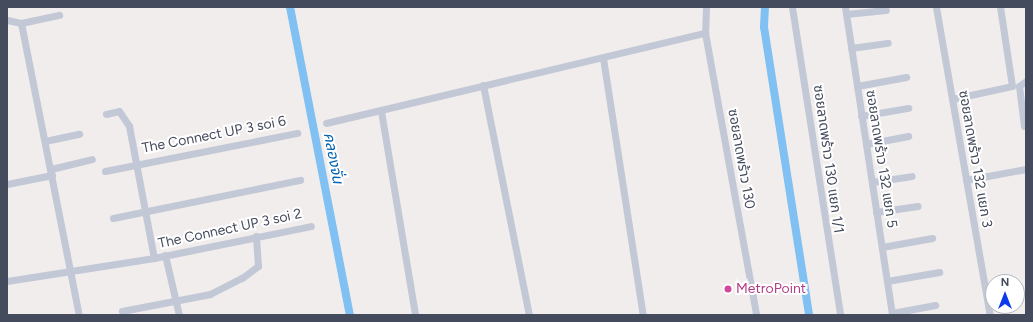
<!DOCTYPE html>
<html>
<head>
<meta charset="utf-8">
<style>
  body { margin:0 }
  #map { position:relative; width:1033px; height:322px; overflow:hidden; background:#f0edec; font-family:Figtree,"Noto Sans Thai",sans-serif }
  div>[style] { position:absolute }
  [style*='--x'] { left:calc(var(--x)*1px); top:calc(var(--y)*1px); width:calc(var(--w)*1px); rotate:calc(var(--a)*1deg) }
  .canal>* { height:8px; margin:-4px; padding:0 4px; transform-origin:4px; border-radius:4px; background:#80c0f2 }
  .street>* { height:7px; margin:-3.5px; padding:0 3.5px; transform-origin:3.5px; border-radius:3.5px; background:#c2c8d6 }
  .dots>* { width:11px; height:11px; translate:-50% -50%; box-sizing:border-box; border:2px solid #fff; border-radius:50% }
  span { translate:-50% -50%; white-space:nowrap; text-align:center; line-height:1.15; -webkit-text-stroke:4px #fff; paint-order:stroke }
  .street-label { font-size:14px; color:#444b5c }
  .hotel-label { font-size:14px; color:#b23c85 }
  .left { translate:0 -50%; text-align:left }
  .water-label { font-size:15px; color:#0163b1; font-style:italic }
  .frame { position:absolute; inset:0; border:8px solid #444b5c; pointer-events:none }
  .north { position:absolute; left:985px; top:274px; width:40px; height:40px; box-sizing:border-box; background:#fff; border:1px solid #b4b7be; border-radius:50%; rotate:0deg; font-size:11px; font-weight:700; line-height:16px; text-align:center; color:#444b5c }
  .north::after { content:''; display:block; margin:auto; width:14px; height:18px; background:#0b39ec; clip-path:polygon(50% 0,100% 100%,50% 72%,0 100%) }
</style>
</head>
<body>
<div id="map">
  <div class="canal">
    <div style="--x:290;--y:7;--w:314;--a:79"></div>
    <div style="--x:765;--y:7;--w:20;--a:93"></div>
    <div style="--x:764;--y:27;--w:291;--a:81.1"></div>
  </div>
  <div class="street">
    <div style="--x:706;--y:7;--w:26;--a:92"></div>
    <div style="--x:705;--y:33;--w:287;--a:79.7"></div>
    <div style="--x:792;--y:7;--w:312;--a:81.1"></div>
    <div style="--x:845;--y:7;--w:312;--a:81.3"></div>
    <div style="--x:936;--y:7;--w:313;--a:80.1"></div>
    <div style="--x:846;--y:14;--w:40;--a:-5.7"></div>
    <div style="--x:7;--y:20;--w:14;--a:12"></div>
    <div style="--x:21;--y:23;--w:39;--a:-12"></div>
    <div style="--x:21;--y:23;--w:298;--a:78.8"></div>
    <div style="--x:851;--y:48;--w:37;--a:-8"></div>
    <div style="--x:603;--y:58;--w:260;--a:81.2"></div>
    <div style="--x:483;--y:85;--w:235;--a:78.7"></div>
    <div style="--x:857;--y:86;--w:50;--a:-10.4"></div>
    <div style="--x:952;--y:99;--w:61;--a:-12.2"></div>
    <div style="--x:1012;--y:86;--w:80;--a:-98.6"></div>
    <div style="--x:381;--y:111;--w:207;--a:80.5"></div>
    <div style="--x:106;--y:114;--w:13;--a:-13"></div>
    <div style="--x:119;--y:111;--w:18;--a:56"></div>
    <div style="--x:129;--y:126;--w:134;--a:79.3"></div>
    <div style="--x:861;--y:116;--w:48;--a:-9.7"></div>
    <div style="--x:326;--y:123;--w:390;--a:-13.4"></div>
    <div style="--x:1024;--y:126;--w:40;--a:-97.1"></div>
    <div style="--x:1019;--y:86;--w:9;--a:-36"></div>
    <div style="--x:45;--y:141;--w:35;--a:-12"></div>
    <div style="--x:866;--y:144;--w:43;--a:-10.8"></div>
    <div style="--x:51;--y:169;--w:42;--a:-13.7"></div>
    <div style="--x:105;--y:171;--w:196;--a:-11.2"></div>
    <div style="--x:966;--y:180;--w:61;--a:-10.4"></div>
    <div style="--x:872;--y:182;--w:40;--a:-8.5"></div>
    <div style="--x:7;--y:184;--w:46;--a:-11.3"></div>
    <div style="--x:876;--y:212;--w:42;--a:-8.1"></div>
    <div style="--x:113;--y:218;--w:191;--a:-11.5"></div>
    <div style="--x:882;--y:247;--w:51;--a:-10.2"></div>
    <div style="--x:165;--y:255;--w:62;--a:76.9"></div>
    <div style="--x:7;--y:281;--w:149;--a:-8.9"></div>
    <div style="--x:154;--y:258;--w:160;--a:-11.5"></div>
    <div style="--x:887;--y:281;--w:53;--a:-9.8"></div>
    <div style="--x:122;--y:311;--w:90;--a:-10.9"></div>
    <div style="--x:210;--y:294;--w:36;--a:-27"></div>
    <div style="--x:242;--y:278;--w:20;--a:-37"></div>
    <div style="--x:258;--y:266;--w:30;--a:-94"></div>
    <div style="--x:892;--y:313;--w:44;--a:-10.5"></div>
  </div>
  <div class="dots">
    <div style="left:728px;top:289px;background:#d1479c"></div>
  </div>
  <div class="street-label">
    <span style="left:214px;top:135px;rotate:-11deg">The Connect UP 3 soi 6</span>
    <span style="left:741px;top:159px;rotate:80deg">ซอยลาดพร้าว 130</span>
    <span style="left:828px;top:159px;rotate:82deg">ซอยลาดพร้าว 130 แยก 1/1</span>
    <span style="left:881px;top:159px;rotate:81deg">ซอยลาดพร้าว 132 แยก 5</span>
    <span style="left:975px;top:159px;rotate:80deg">ซอยลาดพร้าว 132 แยก 3</span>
    <span style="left:230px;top:229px;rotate:-12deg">The Connect UP 3 soi 2</span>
  </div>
  <div class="hotel-label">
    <span class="left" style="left:736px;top:289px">MetroPoint</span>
  </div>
  <div class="water-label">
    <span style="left:333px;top:158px;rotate:79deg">คลองจั่น</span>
  </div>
  <div class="frame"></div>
  <div class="north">N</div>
</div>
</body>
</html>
